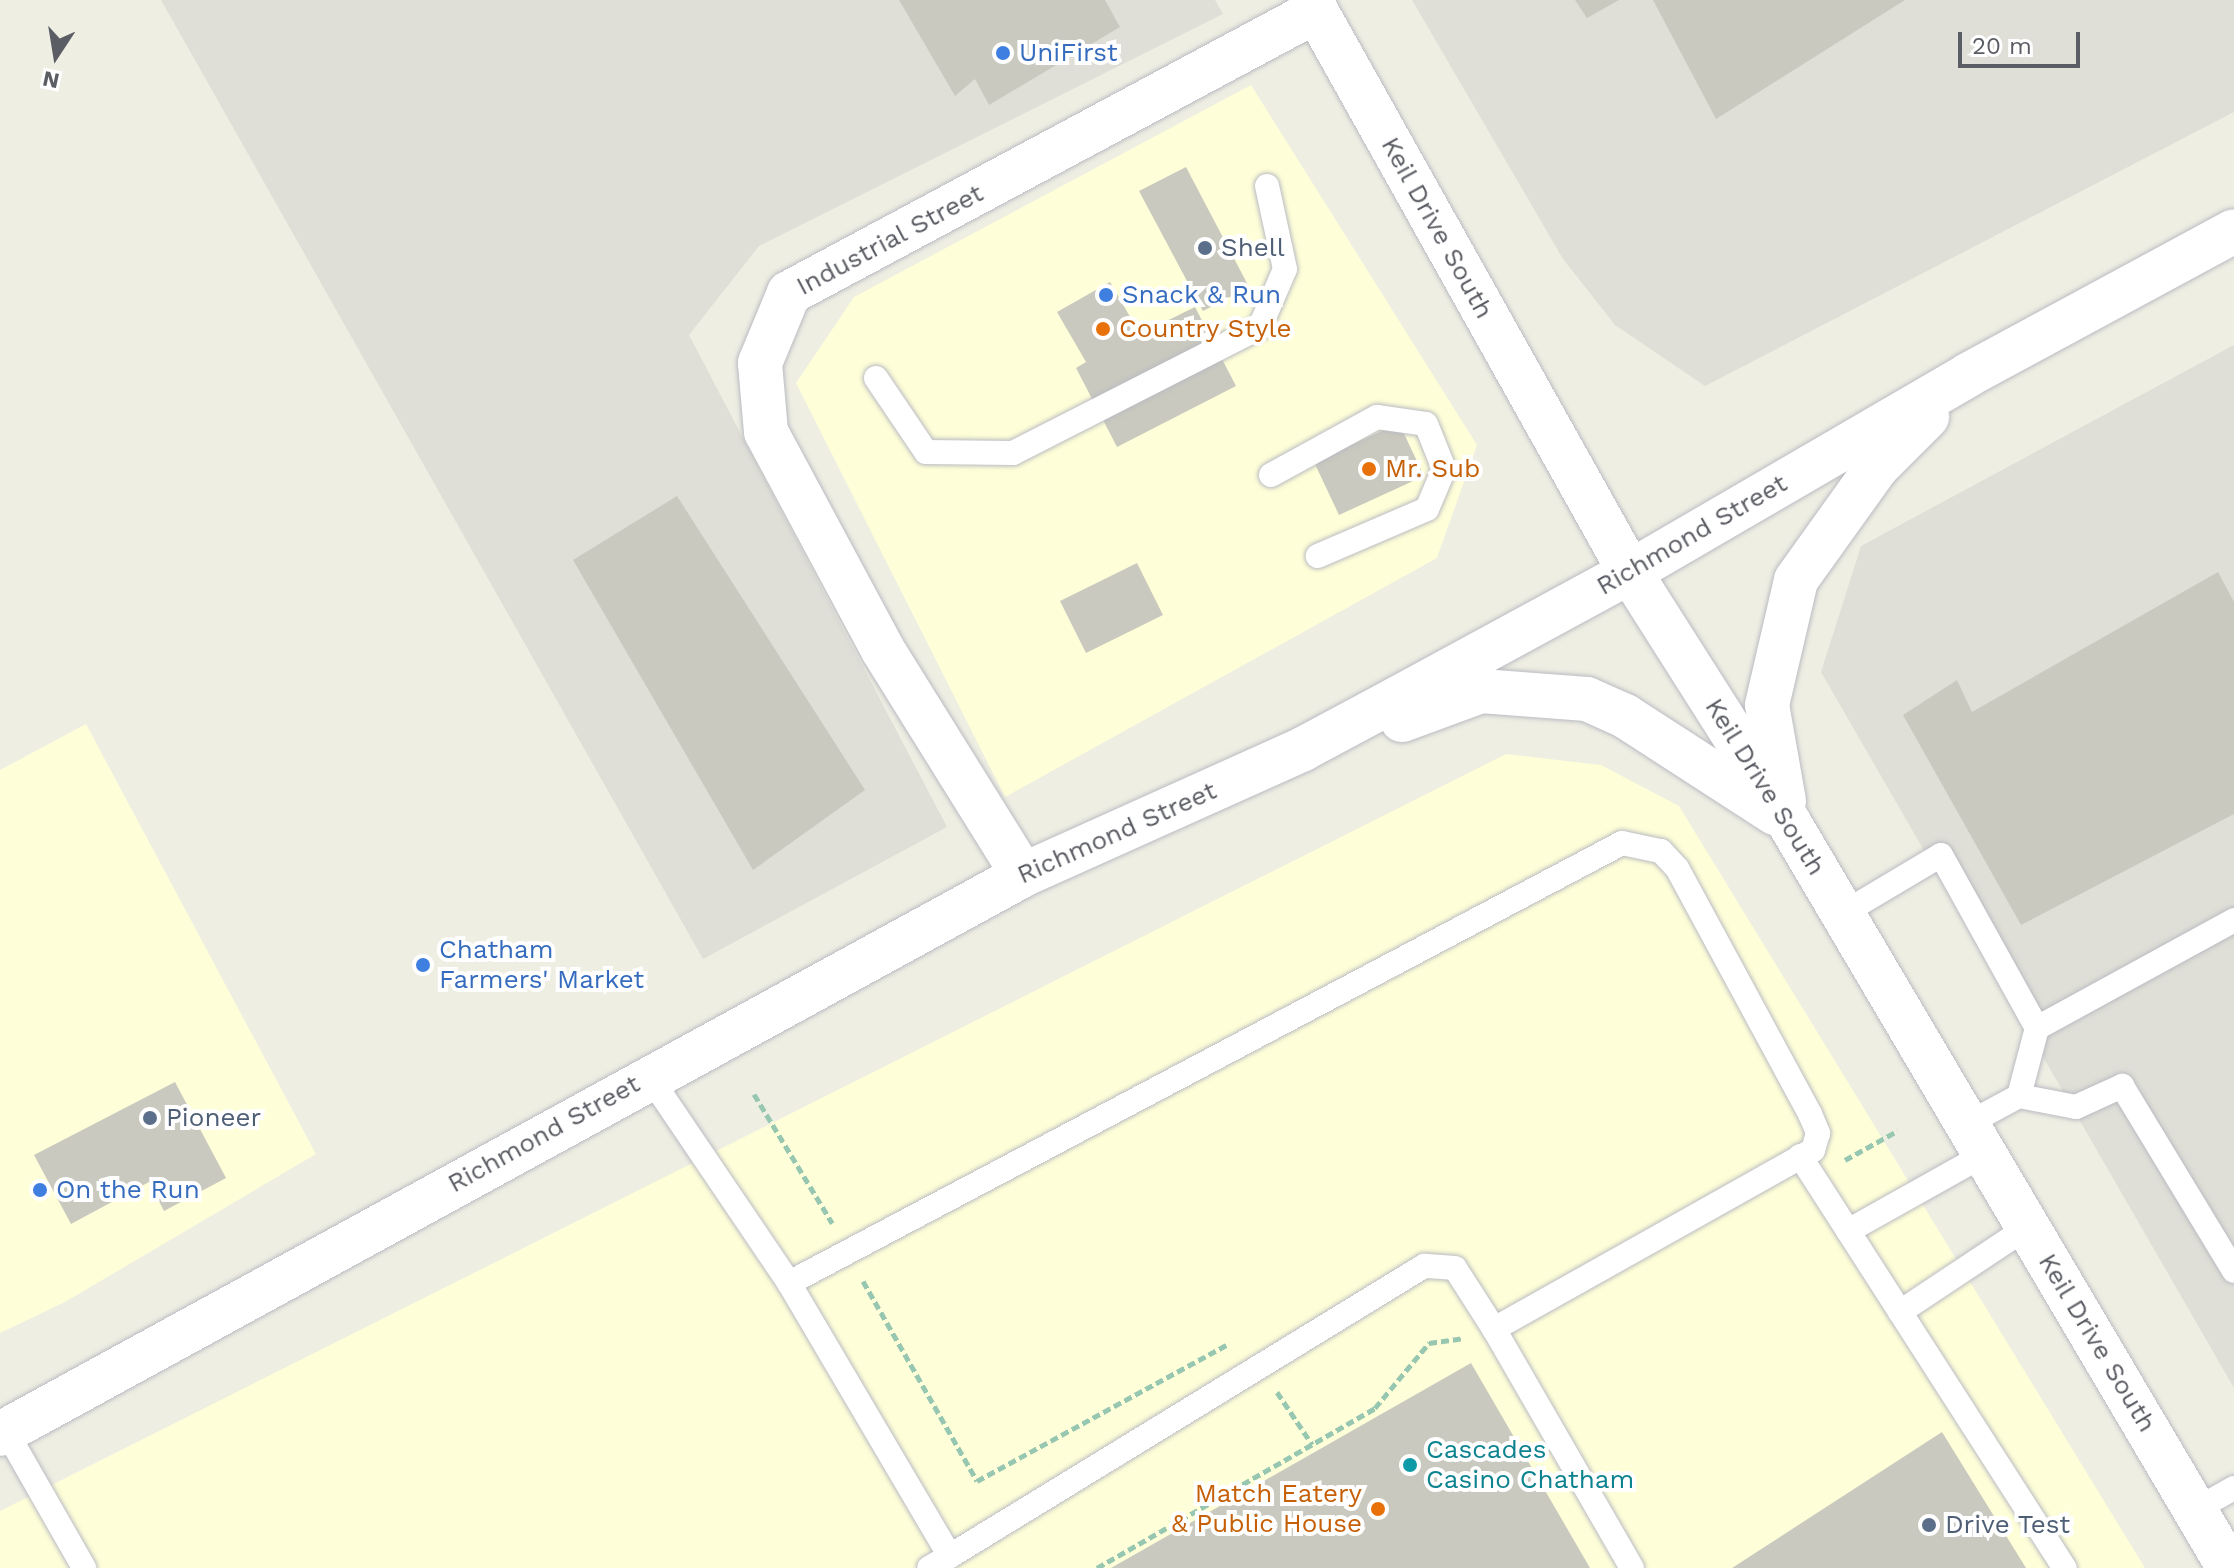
<!DOCTYPE html>
<html>
<head>
<meta charset="utf-8">
<style>
  body { margin:0 }
  #map { position:relative; width:2234px; height:1568px; overflow:hidden; background:#eeeee3; font-family:"Work Sans",sans-serif }
  div>[style] { position:absolute }
  [style*='--x'] { left:calc(var(--x)*1px); top:calc(var(--y)*1px); width:calc(var(--w)*1px); rotate:calc(var(--a)*1deg) }
  .commercial>* { inset:0; background:#fefed8 }
  .industrial>* { inset:0; background:#dfdfd7 }
  .building>* { inset:0; background:#c9c9bf }
  .path>* { height:5px; margin-top:-2.5px; transform-origin:0; background:repeating-linear-gradient(90deg,#98c7b1 0 8px,transparent 0 12px) }
  .roads { filter:drop-shadow(0 0 2px #babbc2) drop-shadow(0 0 2px #babbc2) }
  .service>* { height:24px; margin:-12px; padding:0 12px; transform-origin:12px; border-radius:12px; background:#fff }
  .minor>* { height:44px; margin:-22px; padding:0 22px; transform-origin:22px; border-radius:22px; background:#fff }
  .tertiary>* { height:44px; margin:-22px; padding:0 22px; transform-origin:22px; border-radius:22px; background:#fff }
  .secondary>* { height:44px; margin:-22px; padding:0 22px; transform-origin:22px; border-radius:22px; background:#fff }
  .dots>* { width:22px; height:22px; translate:-50% -50%; box-sizing:border-box; border:4px solid #fff; border-radius:50% }
  span { translate:-50% -50%; white-space:nowrap; text-align:center; line-height:1.15; -webkit-text-stroke:8px #fff; paint-order:stroke }
  .shop-label { font-size:26px; color:#366cbe }
  .left { translate:0 -50%; text-align:left }
  .street-label { font-size:26px; color:#5b5d64 }
  .service-label { font-size:26px; color:#4e5e75 }
  .food-label { font-size:26px; color:#c56008 }
  .right { translate:-100% -50%; text-align:right }
  .culture-label { font-size:26px; color:#0d838f }
  .north { position:absolute; left:16px; top:16px; width:80px; height:80px; -webkit-text-stroke:6px #fff; paint-order:stroke; rotate:192deg; font-size:22px; font-weight:700; line-height:32px; text-align:center; color:#5b5d64 }
  .north::after { content:''; display:block; margin:auto; width:28px; height:36px; background:#5b5d64; clip-path:polygon(50% 0,100% 100%,50% 72%,0 100%) }
  .scale { position:absolute; left:1958px; top:32px; width:122px; height:36px; box-sizing:border-box; border:4px solid #5b5d64; border-top:0; padding-left:10px; font-size:24px; line-height:28px; white-space:nowrap; color:#5b5d64; -webkit-text-stroke:6px #fff; paint-order:stroke }
</style>
</head>
<body>
<div id="map">
  <div class="commercial">
    <div style="clip-path:polygon(1251px 85px,1477px 445px,1437px 558px,1005px 797px,796px 383px,854px 297px)"></div>
    <div style="clip-path:polygon(86px 724px,316px 1154px,65px 1302px,0 1333px,0 770px)"></div>
    <div style="clip-path:polygon(1506px 754px,1601px 765px,1679px 806px,2145px 1568px,0 1568px,0 1511px)"></div>
  </div>
  <div class="industrial">
    <div style="clip-path:polygon(161px 0,1215px 0,1223px 14px,759px 246px,689px 335px,947px 827px,703px 959px)"></div>
    <div style="clip-path:polygon(1412px 0,2234px 0,2234px 112px,1705px 386px,1615px 325px,1563px 259px)"></div>
    <div style="clip-path:polygon(2234px 345px,2234px 1388px,1821px 672px,1861px 546px)"></div>
  </div>
  <div class="building">
    <div style="clip-path:polygon(899px 0,1105px 0,1120px 27px,989px 105px,975px 79px,955px 96px)"></div>
    <div style="clip-path:polygon(1575px 0,1619px 0,1587px 18px)"></div>
    <div style="clip-path:polygon(1653px 0,1905px 0,1716px 119px)"></div>
    <div style="clip-path:polygon(1186px 167px,1249px 287px,1203px 311px,1139px 191px)"></div>
    <div style="clip-path:polygon(1110px 282px,1140px 334px,1195px 307px,1236px 386px,1117px 447px,1076px 368px,1086px 362px,1057px 312px)"></div>
    <div style="clip-path:polygon(1399px 423px,1424px 476px,1339px 515px,1314px 462px)"></div>
    <div style="clip-path:polygon(677px 496px,865px 790px,753px 870px,573px 560px)"></div>
    <div style="clip-path:polygon(1137px 563px,1163px 615px,1086px 653px,1060px 601px)"></div>
    <div style="clip-path:polygon(2218px 572px,2234px 602px,2234px 814px,2021px 925px,1903px 715px,1957px 680px,1972px 712px)"></div>
    <div style="clip-path:polygon(175px 1082px,226px 1178px,164px 1211px,149px 1182px,71px 1224px,34px 1155px)"></div>
    <div style="clip-path:polygon(1471px 1363px,1590px 1568px,1111px 1568px)"></div>
    <div style="clip-path:polygon(1942px 1432px,2026px 1568px,1732px 1568px)"></div>
  </div>
  <div class="path">
    <div style="--x:754;--y:1094;--w:151;--a:58.8"></div>
    <div style="--x:1845;--y:1160;--w:60;--a:-29.1"></div>
    <div style="--x:863;--y:1281;--w:230;--a:60.3"></div>
    <div style="--x:977;--y:1481;--w:284;--a:-28.6"></div>
    <div style="--x:1277;--y:1392;--w:63;--a:56.1"></div>
    <div style="--x:1097;--y:1568;--w:321;--a:-29.9"></div>
    <div style="--x:1375;--y:1408;--w:85;--a:-50.3"></div>
    <div style="--x:1429;--y:1343;--w:34;--a:-8"></div>
  </div>
  <div class="roads">
    <div class="service">
      <div style="--x:876;--y:378;--w:89;--a:56"></div>
      <div style="--x:926;--y:452;--w:87;--a:0.7"></div>
      <div style="--x:1013;--y:453;--w:277;--a:-27"></div>
      <div style="--x:1260;--y:327;--w:63;--a:-66.7"></div>
      <div style="--x:1285;--y:269;--w:85;--a:-102.2"></div>
      <div style="--x:1271;--y:475;--w:121;--a:-28.7"></div>
      <div style="--x:1377;--y:417;--w:49;--a:8.1"></div>
      <div style="--x:1426;--y:424;--w:48;--a:68.2"></div>
      <div style="--x:1444;--y:469;--w:43;--a:113"></div>
      <div style="--x:1427;--y:509;--w:119;--a:156.7"></div>
      <div style="--x:1842;--y:914;--w:115;--a:-30.8"></div>
      <div style="--x:1941;--y:855;--w:198;--a:61"></div>
      <div style="--x:649;--y:1076;--w:250;--a:55.9"></div>
      <div style="--x:789;--y:1283;--w:317;--a:59.5"></div>
      <div style="--x:950;--y:1556;--w:24;--a:150"></div>
      <div style="--x:2019;--y:1096;--w:70;--a:-75.2"></div>
      <div style="--x:2037;--y:1028;--w:225;--a:-28.7"></div>
      <div style="--x:1967;--y:1124;--w:59;--a:-28.3"></div>
      <div style="--x:2019;--y:1096;--w:58;--a:10.9"></div>
      <div style="--x:2076;--y:1107;--w:51;--a:-24.5"></div>
      <div style="--x:2122;--y:1086;--w:216;--a:58.8"></div>
      <div style="--x:1800;--y:1156;--w:490;--a:57.3"></div>
      <div style="--x:1848;--y:1231;--w:157;--a:-29.3"></div>
      <div style="--x:789;--y:1283;--w:942;--a:-27.84"></div>
      <div style="--x:1622;--y:843;--w:40;--a:12"></div>
      <div style="--x:1661;--y:851;--w:23;--a:47"></div>
      <div style="--x:1677;--y:868;--w:280;--a:61.6"></div>
      <div style="--x:1810;--y:1114;--w:21;--a:67"></div>
      <div style="--x:1818;--y:1133;--w:18;--a:106"></div>
      <div style="--x:1813;--y:1150;--w:366;--a:150.7"></div>
      <div style="--x:1494;--y:1329;--w:72;--a:-122.6"></div>
      <div style="--x:1455;--y:1268;--w:31;--a:-176"></div>
      <div style="--x:1424;--y:1266;--w:556;--a:148.54"></div>
      <div style="--x:1900;--y:1312;--w:154;--a:-33.6"></div>
      <div style="--x:1494;--y:1329;--w:276;--a:60"></div>
      <div style="--x:6;--y:1431;--w:158;--a:60.3"></div>
      <div style="--x:2195;--y:1510;--w:45;--a:-29.4"></div>
    </div>
    <div class="minor">
      <div style="--x:1023;--y:875;--w:265;--a:-121.9"></div>
      <div style="--x:883;--y:650;--w:247;--a:-118.2"></div>
      <div style="--x:766;--y:432;--w:69;--a:-95"></div>
      <div style="--x:760;--y:363;--w:76;--a:-67.5"></div>
      <div style="--x:789;--y:293;--w:598;--a:-28.15"></div>
    </div>
    <div class="tertiary">
      <div style="--x:1310;--y:0;--w:655;--a:60.78"></div>
    </div>
    <div class="secondary">
      <div style="--x:1630;--y:572;--w:295;--a:57.6"></div>
      <div style="--x:1788;--y:821;--w:867;--a:59.44"></div>
      <div style="--x:1402;--y:720;--w:84;--a:-20.2"></div>
      <div style="--x:1481;--y:691;--w:106;--a:4.3"></div>
      <div style="--x:1587;--y:699;--w:42;--a:24.1"></div>
      <div style="--x:1625;--y:716;--w:179;--a:32.9"></div>
      <div style="--x:1784;--y:801;--w:97;--a:-100"></div>
      <div style="--x:1767;--y:705;--w:128;--a:-76.9"></div>
      <div style="--x:1796;--y:580;--w:139;--a:-54.4"></div>
      <div style="--x:1877;--y:467;--w:71;--a:-45"></div>
      <div style="--x:0;--y:1434;--w:1166;--a:-28.65"></div>
      <div style="--x:1023;--y:875;--w:307;--a:-24.2"></div>
      <div style="--x:1303;--y:749;--w:108;--a:-28.2"></div>
      <div style="--x:1398;--y:698;--w:264;--a:-28.5"></div>
      <div style="--x:1630;--y:572;--w:391;--a:-30.2"></div>
      <div style="--x:1968;--y:375;--w:302;--a:-28.4"></div>
    </div>
  </div>
  <div class="dots">
    <div style="left:1003px;top:53px;background:#3f7fe0"></div>
    <div style="left:1205px;top:248px;background:#5c6f8a"></div>
    <div style="left:1106px;top:295px;background:#3f7fe0"></div>
    <div style="left:1103px;top:329px;background:#e8710a"></div>
    <div style="left:1369px;top:469px;background:#e8710a"></div>
    <div style="left:423px;top:965px;background:#3f7fe0"></div>
    <div style="left:150px;top:1118px;background:#5c6f8a"></div>
    <div style="left:40px;top:1190px;background:#3f7fe0"></div>
    <div style="left:1410px;top:1465px;background:#0f9aa8"></div>
    <div style="left:1378px;top:1509px;background:#e8710a"></div>
    <div style="left:1929px;top:1525px;background:#5c6f8a"></div>
  </div>
  <div class="shop-label">
    <span class="left" style="left:1019px;top:53px">UniFirst</span>
    <span class="left" style="left:1122px;top:295px">Snack &amp; Run</span>
    <span class="left" style="left:439px;top:965px">Chatham<br>Farmers' Market</span>
    <span class="left" style="left:56px;top:1190px">On the Run</span>
  </div>
  <div class="street-label">
    <span style="left:1437px;top:228px;rotate:61deg">Keil Drive South</span>
    <span style="left:890px;top:240px;rotate:-28deg">Industrial Street</span>
    <span style="left:1692px;top:535px;rotate:-30deg">Richmond Street</span>
    <span style="left:1765px;top:787px;rotate:58deg">Keil Drive South</span>
    <span style="left:1117px;top:833px;rotate:-24deg">Richmond Street</span>
    <span style="left:544px;top:1134px;rotate:-29deg">Richmond Street</span>
    <span style="left:2097px;top:1343px;rotate:59deg">Keil Drive South</span>
  </div>
  <div class="service-label">
    <span class="left" style="left:1221px;top:248px">Shell</span>
    <span class="left" style="left:166px;top:1118px">Pioneer</span>
    <span class="left" style="left:1945px;top:1525px">Drive Test</span>
  </div>
  <div class="food-label">
    <span class="left" style="left:1119px;top:329px">Country Style</span>
    <span class="left" style="left:1385px;top:469px">Mr. Sub</span>
    <span class="right" style="left:1362px;top:1509px">Match Eatery<br>&amp; Public House</span>
  </div>
  <div class="culture-label">
    <span class="left" style="left:1426px;top:1465px">Cascades<br>Casino Chatham</span>
  </div>
  <div class="north">N</div>
  <div class="scale">20 m</div>
</div>
</body>
</html>
